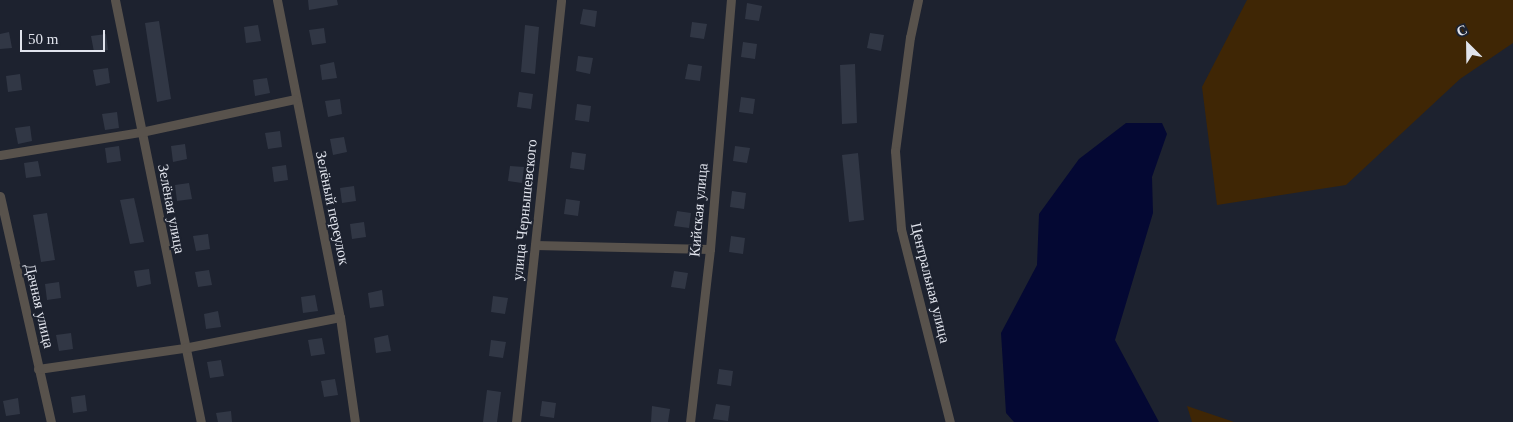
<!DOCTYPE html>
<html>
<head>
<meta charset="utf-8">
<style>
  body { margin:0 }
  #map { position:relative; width:1513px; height:422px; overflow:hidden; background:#1d222f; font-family:"Times New Roman",serif }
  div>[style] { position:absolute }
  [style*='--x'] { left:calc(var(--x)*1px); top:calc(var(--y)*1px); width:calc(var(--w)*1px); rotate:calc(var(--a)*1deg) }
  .green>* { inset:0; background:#3f2605 }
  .water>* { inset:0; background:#040833 }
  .building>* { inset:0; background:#313745 }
  .minor>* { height:9px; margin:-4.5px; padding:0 4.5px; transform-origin:4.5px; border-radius:4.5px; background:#58524c }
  span { translate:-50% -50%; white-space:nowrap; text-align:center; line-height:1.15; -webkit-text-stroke:4px #1d222f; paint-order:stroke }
  .street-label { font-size:15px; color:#e1e4ed }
  .north { position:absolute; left:1443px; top:20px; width:50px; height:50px; -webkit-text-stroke:4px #1d222f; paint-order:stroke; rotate:337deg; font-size:14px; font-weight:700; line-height:20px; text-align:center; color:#e1e4ed }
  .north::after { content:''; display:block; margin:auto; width:18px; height:22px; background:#e1e4ed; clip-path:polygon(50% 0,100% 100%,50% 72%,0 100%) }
  .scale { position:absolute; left:20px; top:30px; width:85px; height:22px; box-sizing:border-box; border:2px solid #e1e4ed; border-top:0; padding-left:6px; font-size:15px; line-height:18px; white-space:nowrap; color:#e1e4ed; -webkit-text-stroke:4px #1d222f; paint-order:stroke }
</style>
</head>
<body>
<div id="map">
  <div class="green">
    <div style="clip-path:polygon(1247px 0,1513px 0,1513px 43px,1460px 79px,1346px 185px,1217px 205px,1202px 87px)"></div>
    <div style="clip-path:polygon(1187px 406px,1234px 422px,1192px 422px)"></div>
  </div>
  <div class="water">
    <div style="clip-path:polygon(1126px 123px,1162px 123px,1167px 134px,1152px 177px,1153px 213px,1115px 340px,1159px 422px,1014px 422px,1006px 413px,1001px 333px,1037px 265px,1039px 214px,1079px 159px)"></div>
  </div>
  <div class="building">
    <div style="clip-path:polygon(308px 0,337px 0,338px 5px,309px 10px)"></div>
    <div style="clip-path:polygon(747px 3px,762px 6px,759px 21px,745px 19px)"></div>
    <div style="clip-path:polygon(583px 9px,597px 11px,595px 27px,580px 24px)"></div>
    <div style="clip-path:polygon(159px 21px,171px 99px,157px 102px,145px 23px)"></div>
    <div style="clip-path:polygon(692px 22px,707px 24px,704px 39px,690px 37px)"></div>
    <div style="clip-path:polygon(258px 25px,261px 41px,246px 43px,244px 27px)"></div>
    <div style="clip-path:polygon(525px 25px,539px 27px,535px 74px,521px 72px)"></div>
    <div style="clip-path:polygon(324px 28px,326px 43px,312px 45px,309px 30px)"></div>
    <div style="clip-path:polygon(9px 32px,12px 48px,0 49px,0 34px)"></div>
    <div style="clip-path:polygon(870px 33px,884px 35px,881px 51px,867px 48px)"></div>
    <div style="clip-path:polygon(106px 34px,108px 50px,94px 52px,91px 36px)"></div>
    <div style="clip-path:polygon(743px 42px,757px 44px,755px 59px,741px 57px)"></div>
    <div style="clip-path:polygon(578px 56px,593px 58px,590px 74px,576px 71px)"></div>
    <div style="clip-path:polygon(334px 62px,337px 78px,322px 80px,320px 65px)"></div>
    <div style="clip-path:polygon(688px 64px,702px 66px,700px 81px,685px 79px)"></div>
    <div style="clip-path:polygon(855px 64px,857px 123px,842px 124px,840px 65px)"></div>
    <div style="clip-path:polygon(108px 68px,110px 83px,96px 86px,93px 70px)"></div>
    <div style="clip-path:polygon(20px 74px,22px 90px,8px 92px,6px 76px)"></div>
    <div style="clip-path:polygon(267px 78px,270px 93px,255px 96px,253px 80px)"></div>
    <div style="clip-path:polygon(519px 92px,533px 94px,531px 109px,517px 107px)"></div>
    <div style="clip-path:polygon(741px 97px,755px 99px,753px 114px,739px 112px)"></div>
    <div style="clip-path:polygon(340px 99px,342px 114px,328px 117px,325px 101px)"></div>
    <div style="clip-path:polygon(577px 104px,591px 106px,589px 122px,575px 120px)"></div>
    <div style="clip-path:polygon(117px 112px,119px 128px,105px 130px,102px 114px)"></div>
    <div style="clip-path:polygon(30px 126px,32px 141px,18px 144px,15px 128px)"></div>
    <div style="clip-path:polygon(280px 131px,282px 147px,268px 149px,265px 133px)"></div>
    <div style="clip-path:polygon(344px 137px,347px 152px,333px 155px,330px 139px)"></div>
    <div style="clip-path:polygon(185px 144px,187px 159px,173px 162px,171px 146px)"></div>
    <div style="clip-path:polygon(119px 146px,121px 161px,107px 163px,105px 148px)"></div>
    <div style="clip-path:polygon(735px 146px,750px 148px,747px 163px,733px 161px)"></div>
    <div style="clip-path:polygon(572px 152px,586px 154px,584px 170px,570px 168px)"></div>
    <div style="clip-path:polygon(858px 153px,864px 220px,849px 222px,842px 155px)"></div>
    <div style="clip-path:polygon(38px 161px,41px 176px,26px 178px,24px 163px)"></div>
    <div style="clip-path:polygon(286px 165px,288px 180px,274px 182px,272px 167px)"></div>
    <div style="clip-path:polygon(510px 166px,524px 167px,522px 183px,508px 181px)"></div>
    <div style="clip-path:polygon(189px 183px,192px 199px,177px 201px,175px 185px)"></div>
    <div style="clip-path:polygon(354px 186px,356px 201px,342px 203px,340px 188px)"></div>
    <div style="clip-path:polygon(732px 191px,746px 193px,744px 209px,730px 207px)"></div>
    <div style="clip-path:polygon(134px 198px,144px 242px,130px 244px,120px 200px)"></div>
    <div style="clip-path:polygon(566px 199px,580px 201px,578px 216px,564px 214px)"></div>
    <div style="clip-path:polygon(677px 211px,691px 213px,689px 228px,674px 226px)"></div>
    <div style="clip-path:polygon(47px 213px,55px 260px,41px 262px,33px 215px)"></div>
    <div style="clip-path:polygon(364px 222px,366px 237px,352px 239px,350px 224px)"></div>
    <div style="clip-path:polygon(208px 234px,210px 249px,196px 251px,193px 236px)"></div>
    <div style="clip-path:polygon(731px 236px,745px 238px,743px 254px,729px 252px)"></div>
    <div style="clip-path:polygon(149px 269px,151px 284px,137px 287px,134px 271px)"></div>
    <div style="clip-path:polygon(209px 270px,212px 285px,198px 287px,195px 272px)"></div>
    <div style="clip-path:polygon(674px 271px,688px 273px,685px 289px,671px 287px)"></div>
    <div style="clip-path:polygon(59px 282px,61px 298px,47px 300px,45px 284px)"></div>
    <div style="clip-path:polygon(382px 290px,384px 306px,370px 308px,368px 293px)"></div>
    <div style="clip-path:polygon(315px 295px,318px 311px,303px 313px,301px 297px)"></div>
    <div style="clip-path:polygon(493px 296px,508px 298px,505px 314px,491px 312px)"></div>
    <div style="clip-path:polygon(218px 311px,221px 327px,206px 329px,204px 314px)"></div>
    <div style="clip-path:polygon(71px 333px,73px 349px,59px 351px,56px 335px)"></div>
    <div style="clip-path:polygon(388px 335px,391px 351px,376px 353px,374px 338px)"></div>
    <div style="clip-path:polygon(322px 338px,325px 354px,311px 356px,308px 340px)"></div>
    <div style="clip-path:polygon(491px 340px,506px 342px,503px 358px,489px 356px)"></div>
    <div style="clip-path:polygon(221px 360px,224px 376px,210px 378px,207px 362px)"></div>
    <div style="clip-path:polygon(719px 369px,733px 371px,731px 386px,717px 384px)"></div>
    <div style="clip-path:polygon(335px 379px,338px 395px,324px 397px,321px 381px)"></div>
    <div style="clip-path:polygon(487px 390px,501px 392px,497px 422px,483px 422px)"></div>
    <div style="clip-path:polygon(85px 395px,87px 411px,73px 413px,71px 397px)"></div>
    <div style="clip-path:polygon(18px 398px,20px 414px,6px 416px,3px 401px)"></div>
    <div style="clip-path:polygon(542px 401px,556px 403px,554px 418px,540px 416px)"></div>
    <div style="clip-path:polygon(716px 404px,730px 406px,728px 421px,713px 419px)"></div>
    <div style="clip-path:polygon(652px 406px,670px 409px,668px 422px,651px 422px)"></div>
    <div style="clip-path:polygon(231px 411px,232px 422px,218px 422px,216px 413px)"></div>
  </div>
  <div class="minor">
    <div style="--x:115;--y:0;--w:431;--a:78.5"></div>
    <div style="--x:277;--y:0;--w:323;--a:78.8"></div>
    <div style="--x:340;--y:317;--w:106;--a:81.9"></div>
    <div style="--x:918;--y:0;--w:38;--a:102"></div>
    <div style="--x:910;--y:37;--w:115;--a:97.5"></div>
    <div style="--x:895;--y:151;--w:78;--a:85.6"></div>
    <div style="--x:901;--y:229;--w:199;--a:75.8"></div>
    <div style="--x:0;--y:155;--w:143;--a:-9.3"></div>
    <div style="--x:141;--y:132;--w:157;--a:-12.1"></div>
    <div style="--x:0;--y:196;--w:232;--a:77.3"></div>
    <div style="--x:535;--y:245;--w:175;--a:1.3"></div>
    <div style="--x:38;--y:369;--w:148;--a:-8.2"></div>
    <div style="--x:184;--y:348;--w:159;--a:-11.2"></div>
    <div style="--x:516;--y:422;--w:424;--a:-83.9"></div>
    <div style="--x:690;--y:422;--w:174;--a:-83.4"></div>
    <div style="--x:710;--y:249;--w:250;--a:-85.2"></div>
  </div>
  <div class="street-label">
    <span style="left:332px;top:208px;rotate:78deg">Зелёный переулок</span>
    <span style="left:171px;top:209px;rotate:79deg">Зелёная улица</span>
    <span style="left:525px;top:210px;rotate:-84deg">улица Чернышевского</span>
    <span style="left:699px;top:210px;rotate:-85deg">Кийская улица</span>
    <span style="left:930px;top:283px;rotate:76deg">Центральная улица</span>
    <span style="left:39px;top:306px;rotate:77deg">Дачная улица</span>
  </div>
  <div class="north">С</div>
  <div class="scale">50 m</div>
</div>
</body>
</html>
